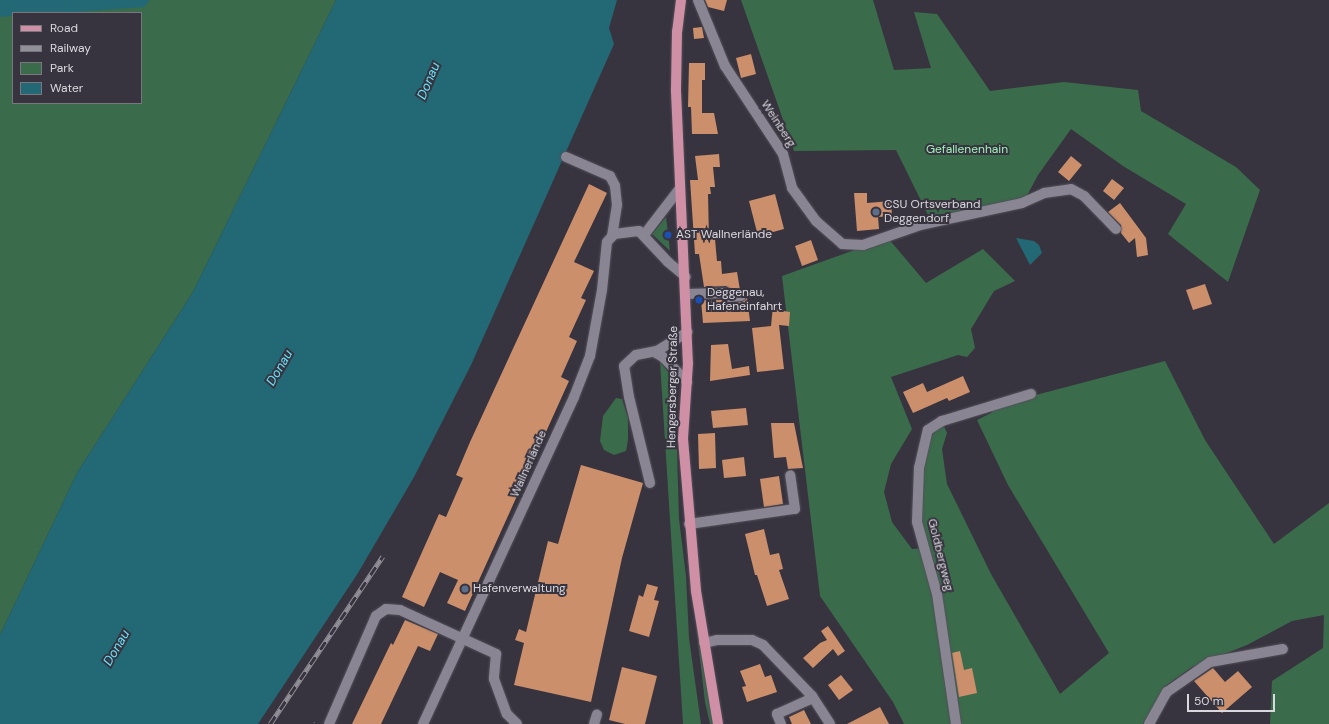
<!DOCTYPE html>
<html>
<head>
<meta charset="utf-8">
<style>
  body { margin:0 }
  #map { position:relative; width:1329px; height:724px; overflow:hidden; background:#38343f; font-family:"DM Sans",sans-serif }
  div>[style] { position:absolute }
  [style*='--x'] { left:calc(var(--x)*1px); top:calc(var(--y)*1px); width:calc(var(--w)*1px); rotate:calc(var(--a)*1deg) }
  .green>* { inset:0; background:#3a6b4b }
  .water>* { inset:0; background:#236875 }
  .building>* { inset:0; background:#cb8f6c }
  .roads { filter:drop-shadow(0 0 1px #53505a) drop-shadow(0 0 1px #53505a) }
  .minor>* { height:10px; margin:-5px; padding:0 5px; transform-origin:5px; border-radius:5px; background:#8a8593 }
  .major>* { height:10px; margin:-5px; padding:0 5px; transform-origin:5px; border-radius:5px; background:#cf8fa5 }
  .rail>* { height:4.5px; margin-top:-2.25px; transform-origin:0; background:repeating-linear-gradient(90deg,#38343f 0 9px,#918f97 0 18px); box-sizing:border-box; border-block:1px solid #918f97 }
  .dots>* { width:11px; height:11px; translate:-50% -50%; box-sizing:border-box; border:2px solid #38343f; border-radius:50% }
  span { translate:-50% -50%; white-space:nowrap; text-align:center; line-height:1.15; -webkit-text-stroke:4px #38343f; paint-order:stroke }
  .street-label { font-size:12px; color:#dad8df }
  .park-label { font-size:12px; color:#9bf2b8 }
  .poi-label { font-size:12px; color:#dad8df }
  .left { translate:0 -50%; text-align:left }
  .water-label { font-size:13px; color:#64e4fd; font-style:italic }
  .legend { position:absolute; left:12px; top:12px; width:130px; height:92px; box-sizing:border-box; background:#38343f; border:1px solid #79767f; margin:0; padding:5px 7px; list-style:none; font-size:12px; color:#dad8df }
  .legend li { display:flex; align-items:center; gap:8px; height:20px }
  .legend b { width:20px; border:1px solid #79767f }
  .scale { position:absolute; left:1187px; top:694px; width:88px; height:18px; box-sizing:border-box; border:2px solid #dad8df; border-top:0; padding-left:5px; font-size:12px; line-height:14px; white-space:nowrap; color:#dad8df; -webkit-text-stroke:3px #38343f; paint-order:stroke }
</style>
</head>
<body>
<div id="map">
  <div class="green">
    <div style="clip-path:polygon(evenodd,0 0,336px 0,193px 292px,77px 473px,0 635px,0 0,13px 13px,141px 13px,141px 103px,13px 103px,13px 13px)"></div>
    <div style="clip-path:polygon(741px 0,873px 0,894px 70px,931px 68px,914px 12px,937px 14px,990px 91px,1064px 82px,1138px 90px,1141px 111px,1236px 167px,1260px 190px,1228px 282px,1168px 234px,1186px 204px,1123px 166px,1071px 129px,1038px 175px,1023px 203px,932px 223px,896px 150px,794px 151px)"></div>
    <div style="clip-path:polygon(666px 217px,670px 251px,652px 234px)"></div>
    <div style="clip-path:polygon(888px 238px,926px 283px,983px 249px,1015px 281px,994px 291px,971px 329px,975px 348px,967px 357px,958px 355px,891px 377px,912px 429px,891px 464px,884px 492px,892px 522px,912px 549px,925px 548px,919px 522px,920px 468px,929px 430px,942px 422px,947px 433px,942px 449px,947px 484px,991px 574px,1060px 694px,1109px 653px,1008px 485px,977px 420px,991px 413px,995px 408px,1032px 396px,1165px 361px,1205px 440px,1274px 544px,1329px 503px,1329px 724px,1270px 724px,1272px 681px,1323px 648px,1324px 615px,1292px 621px,1247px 645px,1192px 667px,1164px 687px,1143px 724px,904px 724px,893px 702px,820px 596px,782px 276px)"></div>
    <div style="clip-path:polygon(660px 362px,675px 380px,679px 519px,686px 576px,689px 638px,701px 724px,683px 724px)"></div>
    <div style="clip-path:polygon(616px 398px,622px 399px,628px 418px,628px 440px,626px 451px,614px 455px,604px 450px,600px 441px,603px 416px)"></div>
    <div style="clip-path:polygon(696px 624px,697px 624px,714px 724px,710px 724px,705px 702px)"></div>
  </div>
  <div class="water">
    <div style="clip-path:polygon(0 0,150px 0,144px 7px,62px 13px,13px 13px,13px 16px,0 17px)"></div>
    <div style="clip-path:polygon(336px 0,617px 0,609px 28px,614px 44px,471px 365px,414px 477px,358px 573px,258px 724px,0 724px,0 635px,77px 473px,193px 292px)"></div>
    <div style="clip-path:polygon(1016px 238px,1034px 241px,1039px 245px,1042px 253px,1030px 265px)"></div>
  </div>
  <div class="building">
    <div style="clip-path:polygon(705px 0,727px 0,724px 11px,708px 7px)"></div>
    <div style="clip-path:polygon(693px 28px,702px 27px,704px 38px,694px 39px)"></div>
    <div style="clip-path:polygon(751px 54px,756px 74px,741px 78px,736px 58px)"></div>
    <div style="clip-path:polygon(689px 63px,705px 63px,705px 80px,702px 80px,702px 113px,714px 113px,718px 134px,692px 134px,691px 107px,688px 107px)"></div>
    <div style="clip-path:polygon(719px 154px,720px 167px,713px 167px,715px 187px,710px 187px,711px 194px,708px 194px,709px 239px,715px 239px,717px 261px,721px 261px,722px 274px,737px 272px,740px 290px,732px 290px,726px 286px,704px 287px,699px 254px,695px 254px,690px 180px,698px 180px,695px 156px)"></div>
    <div style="clip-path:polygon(1071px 156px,1082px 165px,1069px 181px,1058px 172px)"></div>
    <div style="clip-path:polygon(1112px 179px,1124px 188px,1114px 200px,1103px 191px)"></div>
    <div style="clip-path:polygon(589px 184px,607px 193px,574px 262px,594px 271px,581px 298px,586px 300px,569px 337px,577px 341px,561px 377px,569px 381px,465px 611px,447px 603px,458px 580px,440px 572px,424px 607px,402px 597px,439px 514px,446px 517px,463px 478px,456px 475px,470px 442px)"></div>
    <div style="clip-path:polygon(854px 193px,867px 193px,867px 203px,891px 201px,892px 216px,878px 217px,879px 229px,857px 231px)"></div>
    <div style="clip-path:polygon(775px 194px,784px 229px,758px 236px,749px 201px)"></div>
    <div style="clip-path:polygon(1120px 203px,1146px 238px,1148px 255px,1137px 257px,1135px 238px,1129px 243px,1121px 233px,1121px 225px,1108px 212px)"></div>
    <div style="clip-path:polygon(811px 240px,818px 260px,802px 266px,795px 246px)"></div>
    <div style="clip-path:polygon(1205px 284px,1212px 304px,1193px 310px,1186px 290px)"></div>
    <div style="clip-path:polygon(747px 298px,750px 321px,703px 323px,701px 300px,722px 300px,728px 303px,742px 302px)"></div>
    <div style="clip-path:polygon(773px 306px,777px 306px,777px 310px,790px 312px,789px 326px,779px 325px,784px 369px,757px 372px,752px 328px,771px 326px)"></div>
    <div style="clip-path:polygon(728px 344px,732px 369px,749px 366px,750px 375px,710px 381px,711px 345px)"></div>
    <div style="clip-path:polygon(963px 376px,970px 392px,949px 401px,947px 398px,913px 413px,903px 392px,923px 383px,927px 392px)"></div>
    <div style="clip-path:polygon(746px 408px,748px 425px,713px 428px,711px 411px)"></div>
    <div style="clip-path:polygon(771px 423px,794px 423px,803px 468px,788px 469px,786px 457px,774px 458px)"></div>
    <div style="clip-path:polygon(715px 433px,716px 468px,699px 469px,698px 434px)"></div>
    <div style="clip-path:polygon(744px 457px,746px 476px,724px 478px,722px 460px)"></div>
    <div style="clip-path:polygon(581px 465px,643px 483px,622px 558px,591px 702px,514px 685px,524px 643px,515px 640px,519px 629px,526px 632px,548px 541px,558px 544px)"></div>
    <div style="clip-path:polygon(779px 476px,783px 504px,764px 507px,760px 479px)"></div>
    <div style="clip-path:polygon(764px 529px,770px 555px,779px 553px,783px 569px,779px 570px,789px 599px,767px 606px,757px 575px,755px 575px,745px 534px)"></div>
    <div style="clip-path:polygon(647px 584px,658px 587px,654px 600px,659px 601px,649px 637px,629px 631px,639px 595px,643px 597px)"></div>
    <div style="clip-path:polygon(405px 620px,438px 634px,430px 651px,418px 646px,381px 724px,352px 724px,391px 643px,393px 645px)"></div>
    <div style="clip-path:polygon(828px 626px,845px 651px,838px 656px,833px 649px,813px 668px,803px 658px,820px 643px,827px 640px,821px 631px)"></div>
    <div style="clip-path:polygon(960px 651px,964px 670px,972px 668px,977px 693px,959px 697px,952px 653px)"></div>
    <div style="clip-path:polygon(760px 664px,765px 677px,771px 675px,777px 692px,747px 702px,742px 687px,746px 686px,740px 671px)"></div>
    <div style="clip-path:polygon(622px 667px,657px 676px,645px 724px,625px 724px,609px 720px)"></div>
    <div style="clip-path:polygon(1213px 668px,1225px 682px,1238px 671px,1252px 687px,1222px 713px,1194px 681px)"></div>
    <div style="clip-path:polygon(841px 675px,853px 690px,839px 700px,828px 685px)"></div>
    <div style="clip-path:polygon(880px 707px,889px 724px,847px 724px)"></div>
    <div style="clip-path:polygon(804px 710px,811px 724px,792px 724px,789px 717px)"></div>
  </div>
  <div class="roads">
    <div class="minor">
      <div style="--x:698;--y:0;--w:71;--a:67.8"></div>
      <div style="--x:725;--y:66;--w:105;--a:56.6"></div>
      <div style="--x:783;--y:154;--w:35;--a:75"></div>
      <div style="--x:792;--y:188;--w:41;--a:54"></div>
      <div style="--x:816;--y:221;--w:35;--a:41"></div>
      <div style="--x:842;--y:244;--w:21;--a:3"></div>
      <div style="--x:863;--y:245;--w:60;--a:-19.3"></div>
      <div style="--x:920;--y:225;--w:104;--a:-12.2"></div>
      <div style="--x:1022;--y:203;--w:24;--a:-24"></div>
      <div style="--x:1044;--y:193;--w:27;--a:-8"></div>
      <div style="--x:1071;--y:189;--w:15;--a:28"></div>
      <div style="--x:1084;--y:196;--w:46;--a:45.9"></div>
      <div style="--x:566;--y:157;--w:48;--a:23.4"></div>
      <div style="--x:610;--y:176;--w:11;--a:63"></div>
      <div style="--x:615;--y:186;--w:19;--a:84"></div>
      <div style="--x:617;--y:205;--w:32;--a:99"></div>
      <div style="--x:644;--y:235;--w:59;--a:-52.5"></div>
      <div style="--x:686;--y:294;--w:40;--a:-1.4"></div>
      <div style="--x:726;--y:293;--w:4;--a:63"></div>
      <div style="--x:728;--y:297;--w:13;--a:-4"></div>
      <div style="--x:654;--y:352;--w:10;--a:29"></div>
      <div style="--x:663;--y:357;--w:35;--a:46"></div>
      <div style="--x:650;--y:483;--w:89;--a:-103.7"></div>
      <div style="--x:629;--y:397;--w:31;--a:-99"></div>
      <div style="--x:624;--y:366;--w:16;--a:-43"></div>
      <div style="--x:636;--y:355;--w:21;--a:-11"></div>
      <div style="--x:657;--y:351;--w:36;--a:-32"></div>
      <div style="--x:689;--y:524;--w:107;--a:-8.1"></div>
      <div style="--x:795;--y:509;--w:34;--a:-98"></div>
      <div style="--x:704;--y:643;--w:13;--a:-13"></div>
      <div style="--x:717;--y:640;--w:35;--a:0"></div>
      <div style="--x:752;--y:640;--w:12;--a:24"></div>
      <div style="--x:763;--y:645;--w:71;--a:46.1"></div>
      <div style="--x:812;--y:696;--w:33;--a:57"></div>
      <div style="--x:329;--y:724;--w:118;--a:-66.5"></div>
      <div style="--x:376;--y:616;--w:12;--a:-35"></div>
      <div style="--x:386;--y:609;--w:14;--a:4"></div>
      <div style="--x:400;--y:610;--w:106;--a:24.6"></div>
      <div style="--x:496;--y:654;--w:25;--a:95"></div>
      <div style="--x:494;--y:679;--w:37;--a:70"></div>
      <div style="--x:507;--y:714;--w:14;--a:45"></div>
      <div style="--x:423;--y:724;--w:360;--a:-65.2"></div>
      <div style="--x:574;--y:397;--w:44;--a:-68.7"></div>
      <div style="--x:590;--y:356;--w:67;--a:-79.7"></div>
      <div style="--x:602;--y:290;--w:48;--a:-84.1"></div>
      <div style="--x:607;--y:242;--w:11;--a:-49"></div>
      <div style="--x:614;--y:234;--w:25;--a:-7"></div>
      <div style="--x:639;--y:231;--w:42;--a:46.9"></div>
      <div style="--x:668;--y:262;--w:23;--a:40"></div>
      <div style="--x:594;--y:724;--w:10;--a:-73"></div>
      <div style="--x:781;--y:724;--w:11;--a:-112"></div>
      <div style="--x:777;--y:714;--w:39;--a:-24"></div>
      <div style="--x:956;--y:724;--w:131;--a:-98.3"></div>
      <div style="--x:937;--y:594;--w:75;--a:-105.5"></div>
      <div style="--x:917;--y:522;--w:54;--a:-87.9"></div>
      <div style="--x:919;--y:468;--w:39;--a:-77"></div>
      <div style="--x:928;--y:430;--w:17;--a:-33"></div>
      <div style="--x:942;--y:421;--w:93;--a:-16.9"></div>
      <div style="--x:1149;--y:724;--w:37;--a:-61"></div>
      <div style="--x:1167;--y:692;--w:52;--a:-34.9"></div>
      <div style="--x:1210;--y:662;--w:74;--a:-10.1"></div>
    </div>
    <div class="major">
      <div style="--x:681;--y:0;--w:31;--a:97"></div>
      <div style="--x:677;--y:31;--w:60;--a:91"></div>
      <div style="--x:676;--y:91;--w:272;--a:87.5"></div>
      <div style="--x:688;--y:363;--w:76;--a:93.8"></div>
      <div style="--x:683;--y:439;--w:153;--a:85.1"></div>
      <div style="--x:696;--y:591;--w:135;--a:80.6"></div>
    </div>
  </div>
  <div class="rail">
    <div style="--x:270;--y:724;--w:202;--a:-56.1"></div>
    <div style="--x:315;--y:724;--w:1;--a:-45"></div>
  </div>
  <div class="dots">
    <div style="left:876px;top:212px;background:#5c6f8a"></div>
    <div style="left:668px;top:235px;background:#1a4fb4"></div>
    <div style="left:699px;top:300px;background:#1a4fb4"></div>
    <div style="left:465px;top:589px;background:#5c6f8a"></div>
  </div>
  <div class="street-label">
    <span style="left:778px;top:124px;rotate:57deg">Weinberg</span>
    <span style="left:673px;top:387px;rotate:-89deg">Hengersberger Straße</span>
    <span style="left:529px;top:464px;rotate:-66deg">Wallnerlände</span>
    <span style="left:940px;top:555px;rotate:76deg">Goldbergweg</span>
  </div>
  <div class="park-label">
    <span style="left:967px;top:150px">Gefallenenhain</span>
  </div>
  <div class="poi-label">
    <span class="left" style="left:884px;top:212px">CSU Ortsverband<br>Deggendorf</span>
    <span class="left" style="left:676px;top:235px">AST Wallnerlände</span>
    <span class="left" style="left:707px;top:300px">Deggenau,<br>Hafeneinfahrt</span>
    <span class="left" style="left:473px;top:589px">Hafenverwaltung</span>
  </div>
  <div class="water-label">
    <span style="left:429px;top:81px;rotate:-67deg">Donau</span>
    <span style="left:280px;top:368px;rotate:-60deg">Donau</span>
    <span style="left:117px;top:648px;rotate:-60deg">Donau</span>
  </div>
  <ul class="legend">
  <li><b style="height:5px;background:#cf8fa5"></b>Road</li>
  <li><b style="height:5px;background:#918f97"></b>Railway</li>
  <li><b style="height:11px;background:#3a6b4b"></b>Park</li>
  <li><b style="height:11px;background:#236875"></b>Water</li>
  </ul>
  <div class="scale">50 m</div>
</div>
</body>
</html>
